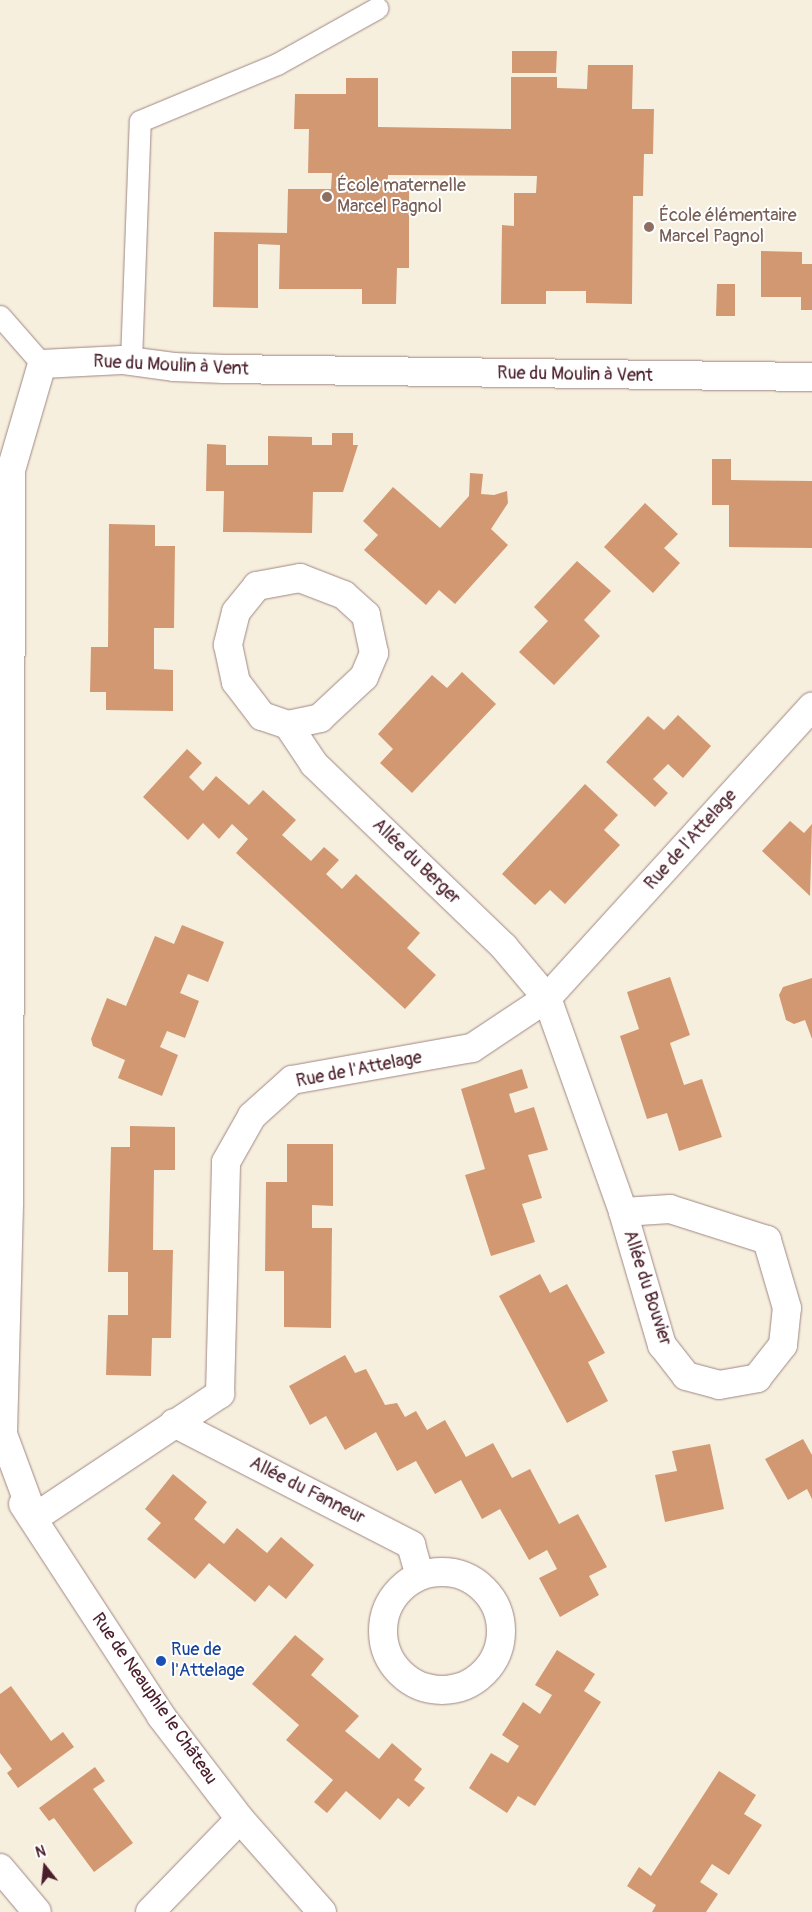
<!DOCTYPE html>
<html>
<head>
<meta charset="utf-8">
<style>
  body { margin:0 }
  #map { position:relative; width:812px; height:1912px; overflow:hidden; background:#f7efde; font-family:Pangolin,sans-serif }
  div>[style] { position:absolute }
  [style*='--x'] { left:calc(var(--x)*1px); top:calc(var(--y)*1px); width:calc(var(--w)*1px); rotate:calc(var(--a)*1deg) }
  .building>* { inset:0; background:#d29872 }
  .roads { filter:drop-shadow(0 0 1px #a08784) drop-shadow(0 0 1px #a08784) }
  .service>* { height:21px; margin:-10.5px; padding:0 10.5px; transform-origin:10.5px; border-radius:10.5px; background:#fff }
  .minor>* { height:28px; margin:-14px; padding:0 14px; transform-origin:14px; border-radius:14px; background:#fff }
  .minor>.ring { margin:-14px; padding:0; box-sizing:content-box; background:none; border:28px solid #fff; border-radius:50% }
  .dots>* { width:14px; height:14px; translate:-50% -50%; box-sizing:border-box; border:2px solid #fff; border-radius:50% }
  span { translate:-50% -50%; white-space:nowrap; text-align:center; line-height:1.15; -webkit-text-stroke:4px #fff; paint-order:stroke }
  .education-label { font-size:18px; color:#785e54 }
  .left { translate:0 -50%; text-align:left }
  .street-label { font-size:18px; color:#4a1f2b }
  .transit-label { font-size:18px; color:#164399 }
  .north { position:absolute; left:20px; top:1842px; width:50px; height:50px; -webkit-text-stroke:4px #fff; paint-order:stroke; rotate:344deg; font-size:14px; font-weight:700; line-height:20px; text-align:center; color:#4a1f2b }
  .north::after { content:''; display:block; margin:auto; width:18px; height:22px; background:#4a1f2b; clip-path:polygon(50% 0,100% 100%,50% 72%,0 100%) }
</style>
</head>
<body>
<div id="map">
  <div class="building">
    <div style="clip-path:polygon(512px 51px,557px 51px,556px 73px,512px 73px)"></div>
    <div style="clip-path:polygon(588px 65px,633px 65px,632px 109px,654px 109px,653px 154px,644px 154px,643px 196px,633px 196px,632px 304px,586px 303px,586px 291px,546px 291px,546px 304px,501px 304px,502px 225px,514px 226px,514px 193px,536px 193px,537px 176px,388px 175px,387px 190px,409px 191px,409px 268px,397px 268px,396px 304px,362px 304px,362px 289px,279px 289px,280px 245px,258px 244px,258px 308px,213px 307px,214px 232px,287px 233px,288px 189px,331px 189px,332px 173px,308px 173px,309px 129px,294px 129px,295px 94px,346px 94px,346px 78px,378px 78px,378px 127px,511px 129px,511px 77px,557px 77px,557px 88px,587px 89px)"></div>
    <div style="clip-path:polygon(761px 251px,802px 252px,802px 264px,812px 264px,812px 310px,801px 310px,801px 297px,761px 297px)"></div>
    <div style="clip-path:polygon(717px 284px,735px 284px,735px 316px,716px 316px)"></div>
    <div style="clip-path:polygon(332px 433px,353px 433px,353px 445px,358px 445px,343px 492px,313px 492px,312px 533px,223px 532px,224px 491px,206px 491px,207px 444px,226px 445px,226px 465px,268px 465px,268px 436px,312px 437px,312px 445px,332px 445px)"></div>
    <div style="clip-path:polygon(712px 459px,731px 459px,731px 480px,812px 481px,812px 548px,729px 547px,729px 505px,712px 505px)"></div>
    <div style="clip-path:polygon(470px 473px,483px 474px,481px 494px,494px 495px,507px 491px,508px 503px,491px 529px,508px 545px,455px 604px,439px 590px,426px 605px,364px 550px,378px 535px,363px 521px,393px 487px,440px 528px,469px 496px)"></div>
    <div style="clip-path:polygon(645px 503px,678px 534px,664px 548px,680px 563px,653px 593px,604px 547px)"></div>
    <div style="clip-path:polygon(109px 524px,155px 525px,155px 546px,175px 546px,174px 628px,154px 628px,154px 669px,173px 670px,173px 711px,106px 710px,106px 692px,90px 692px,91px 647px,108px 647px)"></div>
    <div style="clip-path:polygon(577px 561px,611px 591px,584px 620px,600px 636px,554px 685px,519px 652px,548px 621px,534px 607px)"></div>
    <div style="clip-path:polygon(462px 672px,496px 704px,412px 793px,380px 763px,393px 749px,378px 734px,432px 675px,447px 688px)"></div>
    <div style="clip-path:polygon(678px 715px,711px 746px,683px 778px,668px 764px,653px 779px,668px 793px,655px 807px,606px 762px,648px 716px,664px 730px)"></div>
    <div style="clip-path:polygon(187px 749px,202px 763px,189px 777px,203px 791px,216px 776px,249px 805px,263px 790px,296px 820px,282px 835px,311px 861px,324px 847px,339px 860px,326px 874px,342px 889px,356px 874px,420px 933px,407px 948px,436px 975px,405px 1009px,236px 853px,248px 839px,232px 824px,219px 839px,203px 823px,188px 840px,143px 797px)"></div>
    <div style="clip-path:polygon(585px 784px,618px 815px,604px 830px,620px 845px,565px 904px,550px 890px,535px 905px,502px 874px)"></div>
    <div style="clip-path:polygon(790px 821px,804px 833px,812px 824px,810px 896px,762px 851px)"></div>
    <div style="clip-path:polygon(182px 925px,224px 942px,208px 982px,188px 974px,180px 993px,199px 1001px,185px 1038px,167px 1031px,160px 1047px,178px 1055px,162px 1096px,118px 1078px,125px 1060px,93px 1046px,91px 1039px,107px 998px,126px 1006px,155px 936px,174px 944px)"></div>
    <div style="clip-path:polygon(670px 977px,690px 1035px,670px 1043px,684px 1085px,702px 1079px,722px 1137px,679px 1151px,667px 1113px,647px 1119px,620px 1036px,639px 1029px,627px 992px)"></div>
    <div style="clip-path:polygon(812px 978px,812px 1039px,805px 1020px,794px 1024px,786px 1020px,779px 995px,783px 987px)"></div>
    <div style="clip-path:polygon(522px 1069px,528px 1088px,509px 1094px,515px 1113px,534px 1107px,548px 1150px,528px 1155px,542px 1198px,522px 1204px,535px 1242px,491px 1256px,465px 1175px,485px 1169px,461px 1089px)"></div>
    <div style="clip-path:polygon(130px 1126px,175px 1127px,175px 1170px,154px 1170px,153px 1250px,173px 1250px,171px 1338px,152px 1338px,151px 1376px,106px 1375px,108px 1315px,128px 1315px,128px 1272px,108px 1272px,111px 1147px,130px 1147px)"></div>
    <div style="clip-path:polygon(287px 1144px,333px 1144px,333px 1206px,312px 1205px,312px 1228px,332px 1228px,331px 1328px,284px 1327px,284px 1271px,265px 1271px,266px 1182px,287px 1182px)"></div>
    <div style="clip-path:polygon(540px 1274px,550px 1293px,567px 1284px,605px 1353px,588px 1362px,608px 1401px,567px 1423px,499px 1296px)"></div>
    <div style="clip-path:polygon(345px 1355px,355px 1373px,366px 1369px,385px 1405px,397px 1403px,405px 1417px,416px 1411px,427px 1430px,445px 1420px,466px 1457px,493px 1443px,512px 1478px,530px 1469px,559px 1524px,578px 1514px,607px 1567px,589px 1576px,599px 1595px,560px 1617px,539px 1578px,557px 1569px,547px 1550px,529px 1560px,500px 1509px,482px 1519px,461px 1480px,435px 1494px,416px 1461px,397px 1471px,376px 1432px,345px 1450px,326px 1416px,310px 1425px,289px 1386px)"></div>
    <div style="clip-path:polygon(803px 1439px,812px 1455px,812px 1499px,807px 1489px,788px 1500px,765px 1459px)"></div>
    <div style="clip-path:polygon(710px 1444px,724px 1509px,665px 1522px,655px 1475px,677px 1471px,672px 1451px)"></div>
    <div style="clip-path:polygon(173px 1474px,207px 1502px,194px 1519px,224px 1544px,237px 1528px,267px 1553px,281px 1537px,314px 1565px,286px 1599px,269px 1585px,255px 1602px,209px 1563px,195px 1579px,147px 1539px,161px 1523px,145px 1509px)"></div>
    <div style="clip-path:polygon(295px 1635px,324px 1659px,311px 1675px,359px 1716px,345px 1731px,379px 1759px,392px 1743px,422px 1769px,414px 1780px,425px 1788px,409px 1807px,398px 1798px,380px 1820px,346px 1791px,327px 1813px,314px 1802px,333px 1780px,286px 1740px,299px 1725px,252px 1684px)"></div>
    <div style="clip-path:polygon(557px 1650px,595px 1674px,584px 1691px,601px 1702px,535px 1806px,518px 1796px,507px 1813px,469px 1788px,491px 1753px,508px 1763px,519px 1746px,502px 1735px,523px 1702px,540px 1714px,552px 1695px,535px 1685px)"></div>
    <div style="clip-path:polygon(11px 1686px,51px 1741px,63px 1732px,74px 1747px,18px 1788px,7px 1773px,12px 1769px,0 1753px,0 1694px)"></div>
    <div style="clip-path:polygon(95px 1767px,105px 1781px,93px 1789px,133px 1843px,94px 1872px,54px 1818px,49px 1821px,39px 1808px)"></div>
    <div style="clip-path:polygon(719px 1771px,756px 1795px,744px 1814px,762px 1825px,729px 1875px,712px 1864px,700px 1882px,718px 1894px,706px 1912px,652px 1912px,656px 1905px,627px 1886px,639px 1867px,651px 1876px)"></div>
  </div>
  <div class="roads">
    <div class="service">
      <div style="--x:0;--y:316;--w:64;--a:48.8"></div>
      <div style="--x:131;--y:361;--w:240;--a:-87.9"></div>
      <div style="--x:140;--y:121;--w:148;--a:-22.6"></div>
      <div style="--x:277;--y:64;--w:115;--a:-29.2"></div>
    </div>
    <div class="minor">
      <div style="--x:288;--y:725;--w:33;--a:-12"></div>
      <div style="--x:320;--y:718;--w:60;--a:-43"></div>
      <div style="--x:364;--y:677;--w:26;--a:-67"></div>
      <div style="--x:374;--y:653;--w:39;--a:-102"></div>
      <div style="--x:366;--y:615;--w:30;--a:-138"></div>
      <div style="--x:344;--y:595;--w:47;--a:-158.9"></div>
      <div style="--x:300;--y:578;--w:44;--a:169.5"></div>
      <div style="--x:257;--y:586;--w:33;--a:129"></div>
      <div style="--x:236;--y:612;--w:34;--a:104"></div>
      <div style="--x:228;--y:645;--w:38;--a:78"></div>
      <div style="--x:236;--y:682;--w:43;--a:52.6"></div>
      <div style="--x:262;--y:716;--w:28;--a:19"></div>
      <div style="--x:288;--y:725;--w:47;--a:56.3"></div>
      <div style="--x:314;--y:764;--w:264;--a:43.9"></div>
      <div style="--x:504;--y:947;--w:67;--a:49.9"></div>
      <div style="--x:547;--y:998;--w:227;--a:70.4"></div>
      <div style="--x:623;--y:1212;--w:139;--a:73.7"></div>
      <div style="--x:662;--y:1345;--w:39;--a:52"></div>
      <div style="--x:686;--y:1376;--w:34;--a:15"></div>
      <div style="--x:719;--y:1385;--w:39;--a:-10"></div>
      <div style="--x:757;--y:1378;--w:42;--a:-51.8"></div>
      <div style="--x:783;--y:1345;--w:37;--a:-84"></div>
      <div style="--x:787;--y:1308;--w:71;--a:-106.4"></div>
      <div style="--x:767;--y:1240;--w:102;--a:-162.3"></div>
      <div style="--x:670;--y:1209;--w:47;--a:176.3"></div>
      <div style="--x:174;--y:1423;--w:267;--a:27.2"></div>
      <div style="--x:411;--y:1545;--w:32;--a:74"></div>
      <div style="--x:23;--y:1504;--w:253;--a:56.9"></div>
      <div style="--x:161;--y:1716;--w:130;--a:52.5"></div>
      <div style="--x:240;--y:1819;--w:124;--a:48.6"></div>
      <div style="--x:34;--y:1518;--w:90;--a:-110.3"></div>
      <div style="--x:3;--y:1434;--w:232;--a:-88.5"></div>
      <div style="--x:9;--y:1202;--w:732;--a:-89.84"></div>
      <div style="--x:11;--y:470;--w:110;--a:-73.7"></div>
      <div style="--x:42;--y:364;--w:80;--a:-2.9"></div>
      <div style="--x:122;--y:360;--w:52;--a:7.7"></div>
      <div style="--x:174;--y:367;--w:50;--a:2.3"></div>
      <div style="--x:224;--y:369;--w:588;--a:0.78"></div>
      <div style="--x:34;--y:1518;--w:224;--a:-33.7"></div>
      <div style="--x:220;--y:1394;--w:232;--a:-88.5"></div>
      <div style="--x:226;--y:1162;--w:53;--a:-60.5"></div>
      <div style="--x:252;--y:1116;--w:54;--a:-42"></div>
      <div style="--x:292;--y:1080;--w:183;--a:-10.1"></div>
      <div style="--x:472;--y:1048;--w:90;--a:-33.7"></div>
      <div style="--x:547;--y:998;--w:394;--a:-47.7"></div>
      <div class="ring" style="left:383px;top:1572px;width:90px;height:90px"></div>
      <div style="--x:0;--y:1868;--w:57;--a:49.9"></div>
      <div style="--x:150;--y:1912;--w:129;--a:-45.9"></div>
    </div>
  </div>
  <div class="dots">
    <div style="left:327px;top:197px;background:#8d6e63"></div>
    <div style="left:649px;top:227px;background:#8d6e63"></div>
    <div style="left:161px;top:1661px;background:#1a4fb4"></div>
  </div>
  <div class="education-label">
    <span class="left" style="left:337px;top:197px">École maternelle<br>Marcel Pagnol</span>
    <span class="left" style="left:659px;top:227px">École élémentaire<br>Marcel Pagnol</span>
  </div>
  <div class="street-label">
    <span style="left:171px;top:366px;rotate:3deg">Rue du Moulin à Vent</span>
    <span style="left:575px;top:375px;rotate:1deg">Rue du Moulin à Vent</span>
    <span style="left:691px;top:840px;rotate:-48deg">Rue de l'Attelage</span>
    <span style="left:416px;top:862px;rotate:44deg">Allée du Berger</span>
    <span style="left:359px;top:1070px;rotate:-11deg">Rue de l'Attelage</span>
    <span style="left:647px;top:1288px;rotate:72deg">Allée du Bouvier</span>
    <span style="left:307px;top:1491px;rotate:27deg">Allée du Fanneur</span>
    <span style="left:154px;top:1699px;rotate:55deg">Rue de Neauphle le Château</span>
  </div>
  <div class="transit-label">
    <span class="left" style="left:171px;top:1661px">Rue de<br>l'Attelage</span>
  </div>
  <div class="north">N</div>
</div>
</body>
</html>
